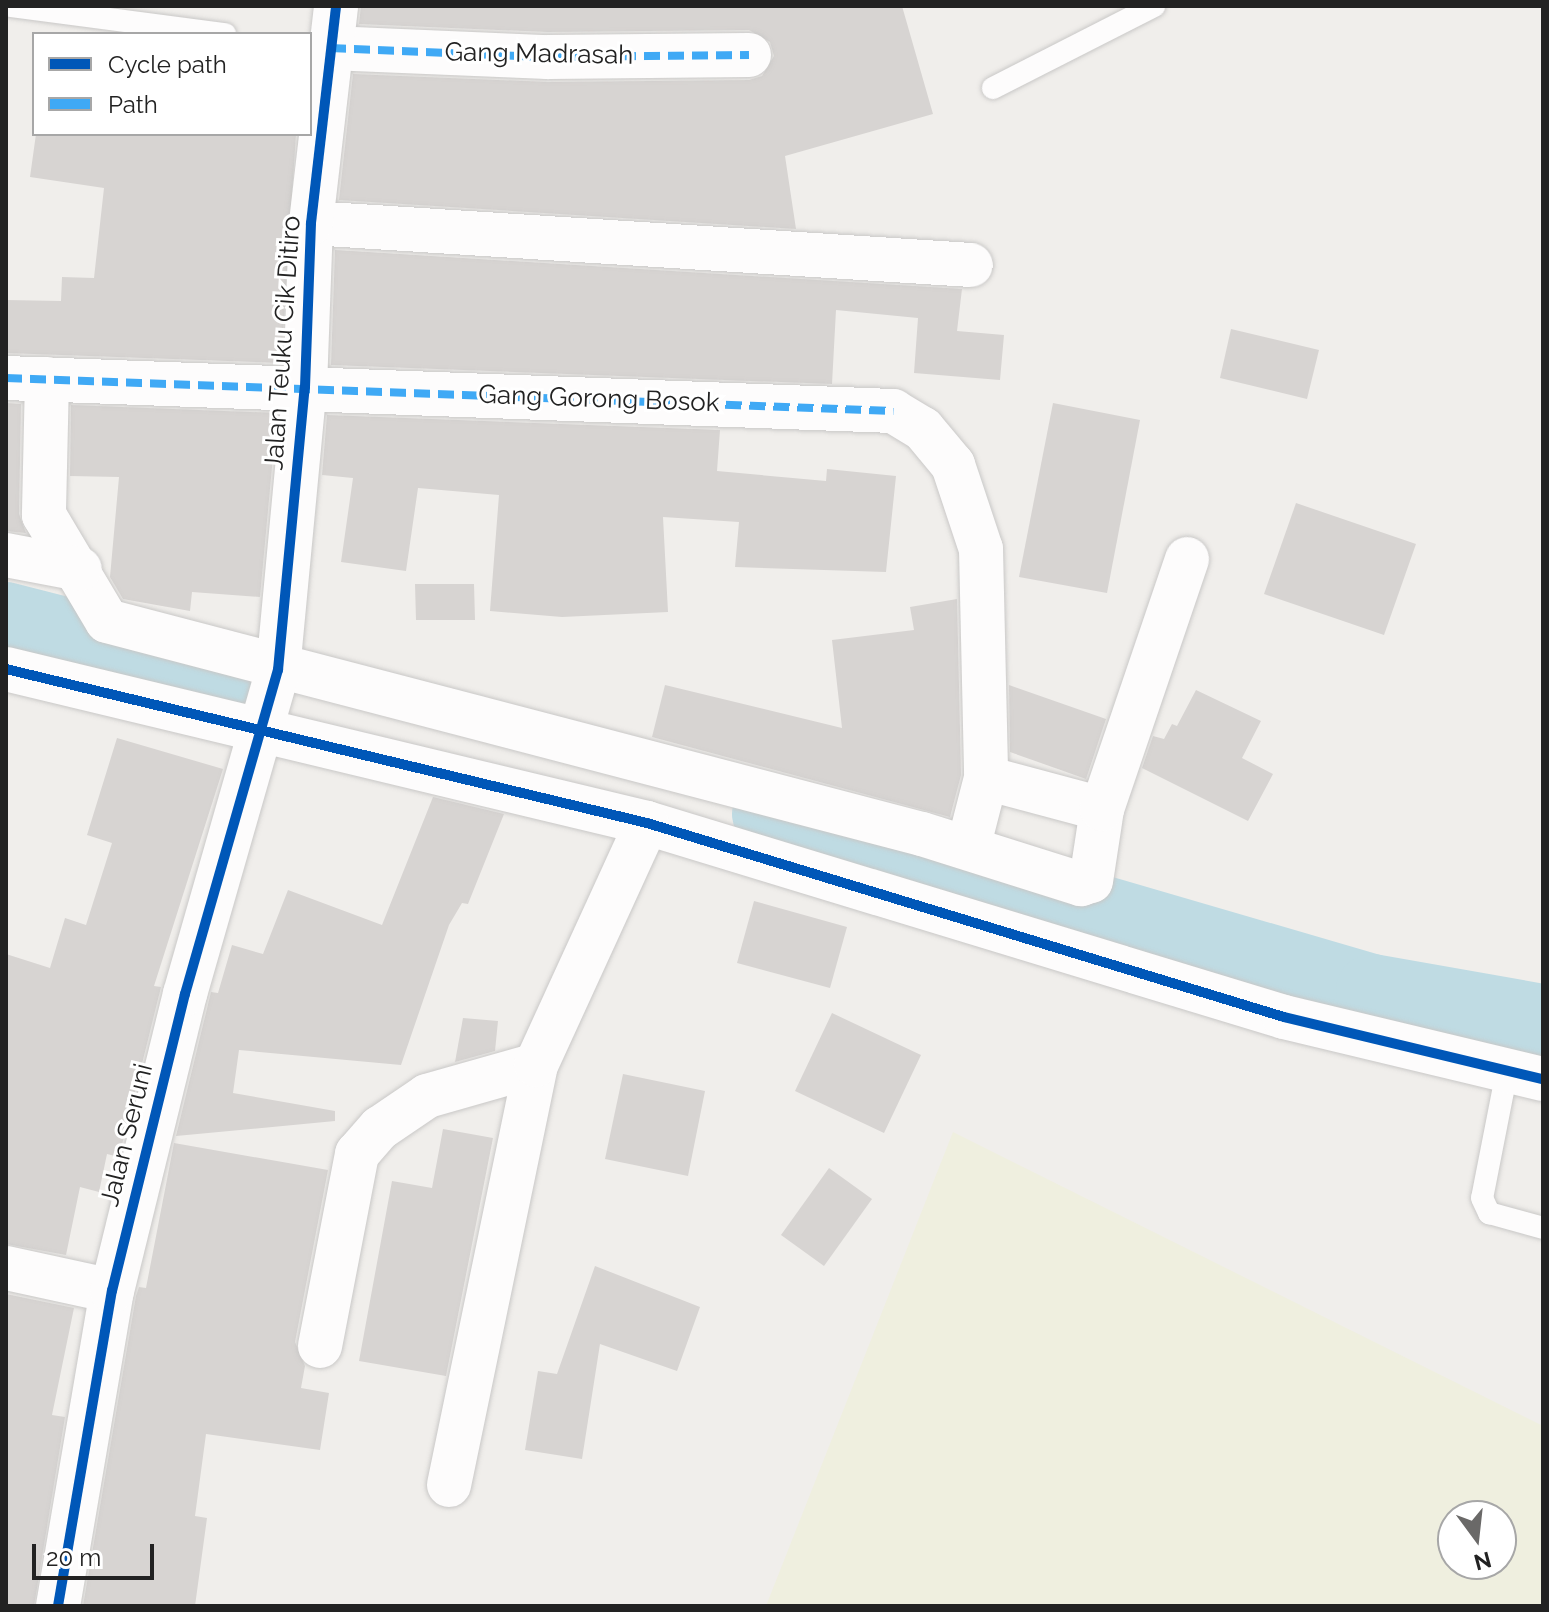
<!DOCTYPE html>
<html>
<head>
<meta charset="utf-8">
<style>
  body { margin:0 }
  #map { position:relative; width:1549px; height:1612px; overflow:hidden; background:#f0eeeb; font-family:Raleway,sans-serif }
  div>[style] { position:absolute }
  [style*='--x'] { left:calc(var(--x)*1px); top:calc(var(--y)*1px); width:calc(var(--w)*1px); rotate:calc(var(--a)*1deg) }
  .farmland>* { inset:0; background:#efefdf }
  .river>* { height:72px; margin:-36px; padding:0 36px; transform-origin:36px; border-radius:36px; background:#bfdbe3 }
  .building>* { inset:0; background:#d7d4d2 }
  .roads { filter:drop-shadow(0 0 2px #c9c8c7) drop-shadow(0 0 2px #c9c8c7) }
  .service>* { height:22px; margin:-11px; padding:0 11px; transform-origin:11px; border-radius:11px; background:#fdfcfc }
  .minor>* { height:44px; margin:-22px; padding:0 22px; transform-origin:22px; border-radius:22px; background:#fdfcfc }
  .quiet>* { height:8px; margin-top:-4px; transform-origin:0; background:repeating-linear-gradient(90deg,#3fa9f5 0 16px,transparent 0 24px) }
  .cycleway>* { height:10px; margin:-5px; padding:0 5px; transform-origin:5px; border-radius:5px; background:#0057b8 }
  span { translate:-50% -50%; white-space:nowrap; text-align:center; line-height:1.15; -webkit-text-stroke:6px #fff; paint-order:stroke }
  .street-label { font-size:26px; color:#222 }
  .frame { position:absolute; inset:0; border:8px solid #222; pointer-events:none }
  .legend { position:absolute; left:32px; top:32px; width:280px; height:104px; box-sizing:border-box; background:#fff; border:2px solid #a7a7a7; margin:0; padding:10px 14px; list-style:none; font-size:24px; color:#222 }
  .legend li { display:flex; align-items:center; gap:16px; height:40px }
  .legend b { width:40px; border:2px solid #a7a7a7 }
  .north { position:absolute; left:1437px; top:1500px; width:80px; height:80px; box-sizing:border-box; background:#fff; border:2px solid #a7a7a7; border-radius:50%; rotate:165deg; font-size:22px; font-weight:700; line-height:32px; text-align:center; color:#222 }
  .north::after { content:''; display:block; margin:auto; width:28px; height:36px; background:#6a6968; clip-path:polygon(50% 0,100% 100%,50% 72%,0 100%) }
  .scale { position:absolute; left:32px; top:1544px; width:122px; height:36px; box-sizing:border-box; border:4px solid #222; border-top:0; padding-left:10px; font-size:24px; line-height:28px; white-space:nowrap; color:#222; -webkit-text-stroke:6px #fff; paint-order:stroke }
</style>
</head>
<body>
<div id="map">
  <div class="farmland">
    <div style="clip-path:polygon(evenodd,953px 1132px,1543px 1426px,1543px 1606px,766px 1606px,953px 1132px,1453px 1516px,1501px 1516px,1501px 1564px,1453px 1564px,1453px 1516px)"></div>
  </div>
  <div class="river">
    <div style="--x:6;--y:618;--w:229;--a:14.4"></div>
    <div style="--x:768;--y:814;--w:629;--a:16.25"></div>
    <div style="--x:1372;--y:990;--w:174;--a:10"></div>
  </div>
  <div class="building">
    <div style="clip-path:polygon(361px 6px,902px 6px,933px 114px,785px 156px,796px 229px,339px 200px,353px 74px,548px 82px,749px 80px,762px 76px,774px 56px,770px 42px,749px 30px,548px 32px,359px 24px)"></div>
    <div style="clip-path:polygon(36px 134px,296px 134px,281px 363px,6px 353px,6px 300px,61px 301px,62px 277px,94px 278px,104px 188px,30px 177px)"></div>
    <div style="clip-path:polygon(335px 250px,962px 289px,957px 331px,1004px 335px,1000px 380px,914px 373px,918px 318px,836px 310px,832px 384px,331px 365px)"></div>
    <div style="clip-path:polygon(1231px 329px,1319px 350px,1307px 399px,1220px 378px)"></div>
    <div style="clip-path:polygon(6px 403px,21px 404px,19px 514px,26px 533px,6px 531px)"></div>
    <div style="clip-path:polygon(1053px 403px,1140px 420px,1107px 593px,1019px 577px)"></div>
    <div style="clip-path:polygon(71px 405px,277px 413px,260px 597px,192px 592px,190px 611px,123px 599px,110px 577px,119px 477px,70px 476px)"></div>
    <div style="clip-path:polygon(327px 415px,720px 430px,717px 471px,826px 481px,827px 469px,896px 476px,886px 572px,735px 567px,739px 522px,663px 517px,668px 612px,562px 617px,490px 611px,499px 495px,418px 488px,406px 571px,341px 562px,353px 478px,322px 475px)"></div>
    <div style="clip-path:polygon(1296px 503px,1416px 544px,1384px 635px,1264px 594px)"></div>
    <div style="clip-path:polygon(415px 584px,474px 584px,475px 620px,416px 620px)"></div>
    <div style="clip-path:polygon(957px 599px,961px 775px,950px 817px,652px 737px,665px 685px,842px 728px,832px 640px,914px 630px,910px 607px)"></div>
    <div style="clip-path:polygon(1009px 685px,1106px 719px,1086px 779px,1010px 752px)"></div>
    <div style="clip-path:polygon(1196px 690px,1261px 721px,1242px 758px,1273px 774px,1248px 821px,1142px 768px,1153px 736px,1164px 739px,1172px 724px,1177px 726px)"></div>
    <div style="clip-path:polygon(117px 738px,223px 769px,154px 986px,161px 987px,119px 1157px,107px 1154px,99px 1192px,80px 1187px,66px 1255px,6px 1244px,6px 954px,50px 968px,65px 918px,86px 925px,112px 843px,87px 835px)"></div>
    <div style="clip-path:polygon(433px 797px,504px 814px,468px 904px,462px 903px,449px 925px,401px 1065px,239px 1050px,233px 1093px,335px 1111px,335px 1121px,176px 1136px,211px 992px,218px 993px,232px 945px,263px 954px,288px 890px,382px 925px)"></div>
    <div style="clip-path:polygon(754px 901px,847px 927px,830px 988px,737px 963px)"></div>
    <div style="clip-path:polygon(832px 1013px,921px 1055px,884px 1133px,795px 1091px)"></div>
    <div style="clip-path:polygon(463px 1018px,498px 1021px,495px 1051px,455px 1062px)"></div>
    <div style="clip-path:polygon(623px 1074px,705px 1091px,688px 1176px,605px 1159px)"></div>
    <div style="clip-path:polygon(443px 1129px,493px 1138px,446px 1376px,359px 1361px,392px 1181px,432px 1188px)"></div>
    <div style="clip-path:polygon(174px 1143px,328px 1170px,295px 1342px,305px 1366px,301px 1388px,329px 1393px,320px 1450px,206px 1434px,195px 1516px,207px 1518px,195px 1606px,83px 1606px,136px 1296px,139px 1287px,146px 1288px)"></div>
    <div style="clip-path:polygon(829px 1168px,872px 1199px,824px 1266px,781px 1235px)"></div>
    <div style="clip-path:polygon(595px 1266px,700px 1307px,677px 1371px,600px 1344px,582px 1459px,525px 1450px,538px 1371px,557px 1374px)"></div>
    <div style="clip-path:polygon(6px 1294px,74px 1308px,52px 1415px,65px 1417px,34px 1606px,6px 1606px)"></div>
  </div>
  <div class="roads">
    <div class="service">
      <div style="--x:11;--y:6;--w:216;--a:7.5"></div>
      <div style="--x:993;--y:88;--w:181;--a:-27"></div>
      <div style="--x:1507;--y:1071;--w:129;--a:101.1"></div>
      <div style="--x:1482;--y:1198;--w:17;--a:65"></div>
      <div style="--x:1489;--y:1213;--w:56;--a:15.5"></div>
    </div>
    <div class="minor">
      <div style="--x:330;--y:48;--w:218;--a:2.4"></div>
      <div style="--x:548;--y:57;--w:201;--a:-0.6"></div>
      <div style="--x:311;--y:223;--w:661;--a:3.64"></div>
      <div style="--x:6;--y:378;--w:888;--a:2.13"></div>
      <div style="--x:893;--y:411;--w:35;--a:31"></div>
      <div style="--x:923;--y:429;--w:47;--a:50.2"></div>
      <div style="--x:953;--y:465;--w:89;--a:71.6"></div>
      <div style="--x:981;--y:549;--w:229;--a:88.7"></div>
      <div style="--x:986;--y:778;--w:72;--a:104.4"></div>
      <div style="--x:47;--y:379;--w:136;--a:91.3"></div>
      <div style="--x:44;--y:515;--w:123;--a:59.3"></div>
      <div style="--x:107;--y:621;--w:842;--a:14.65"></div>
      <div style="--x:922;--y:834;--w:167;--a:17.5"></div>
      <div style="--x:1081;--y:884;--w:10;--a:-17"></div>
      <div style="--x:1091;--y:881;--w:73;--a:-81.3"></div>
      <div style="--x:6;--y:555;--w:75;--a:10.7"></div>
      <div style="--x:6;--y:669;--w:659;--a:13.51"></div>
      <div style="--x:647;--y:823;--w:666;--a:16.94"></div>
      <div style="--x:1284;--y:1017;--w:266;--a:13.5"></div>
      <div style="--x:986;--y:778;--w:120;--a:15"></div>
      <div style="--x:1102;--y:809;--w:264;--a:-71.2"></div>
      <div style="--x:6;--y:1268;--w:108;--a:12.2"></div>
      <div style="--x:320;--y:1346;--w:196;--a:-79.1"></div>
      <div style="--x:357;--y:1154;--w:35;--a:-49"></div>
      <div style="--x:380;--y:1128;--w:57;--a:-34.2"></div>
      <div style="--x:427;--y:1096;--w:113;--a:-15.9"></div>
      <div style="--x:449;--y:1485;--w:429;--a:-78.3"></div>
      <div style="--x:536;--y:1065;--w:266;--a:-65.4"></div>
      <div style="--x:58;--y:1606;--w:320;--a:-80.3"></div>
      <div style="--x:112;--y:1291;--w:306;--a:-76.2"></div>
      <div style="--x:185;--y:994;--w:337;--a:-74"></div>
      <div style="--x:278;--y:670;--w:284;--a:-84.6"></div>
      <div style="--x:305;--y:387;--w:164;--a:-87.9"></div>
      <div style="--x:311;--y:223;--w:218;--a:-83.4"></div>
    </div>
  </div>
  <div class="quiet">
    <div style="--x:330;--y:48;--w:218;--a:2.4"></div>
    <div style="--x:548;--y:57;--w:201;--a:-0.6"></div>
    <div style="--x:6;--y:378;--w:888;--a:2.13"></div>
  </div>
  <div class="cycleway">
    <div style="--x:6;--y:669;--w:659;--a:13.51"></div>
    <div style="--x:647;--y:823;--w:666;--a:16.94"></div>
    <div style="--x:1284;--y:1017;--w:266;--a:13.5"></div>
    <div style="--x:58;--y:1606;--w:320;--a:-80.3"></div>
    <div style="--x:112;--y:1291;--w:306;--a:-76.2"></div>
    <div style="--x:185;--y:994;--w:337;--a:-74"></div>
    <div style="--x:278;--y:670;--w:284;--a:-84.6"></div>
    <div style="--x:305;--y:387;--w:164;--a:-87.9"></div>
    <div style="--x:311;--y:223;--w:218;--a:-83.4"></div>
  </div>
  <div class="street-label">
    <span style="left:539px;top:54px;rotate:1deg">Gang Madrasah</span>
    <span style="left:283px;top:343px;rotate:-86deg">Jalan Teuku Cik Ditiro</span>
    <span style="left:599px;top:399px;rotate:2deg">Gang Gorong Bosok</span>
    <span style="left:127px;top:1135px;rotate:-76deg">Jalan Seruni</span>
  </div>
  <div class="frame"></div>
  <ul class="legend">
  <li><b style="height:10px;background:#0057b8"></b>Cycle path</li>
  <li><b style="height:10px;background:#3fa9f5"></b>Path</li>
  </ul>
  <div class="north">N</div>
  <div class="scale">20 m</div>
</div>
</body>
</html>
